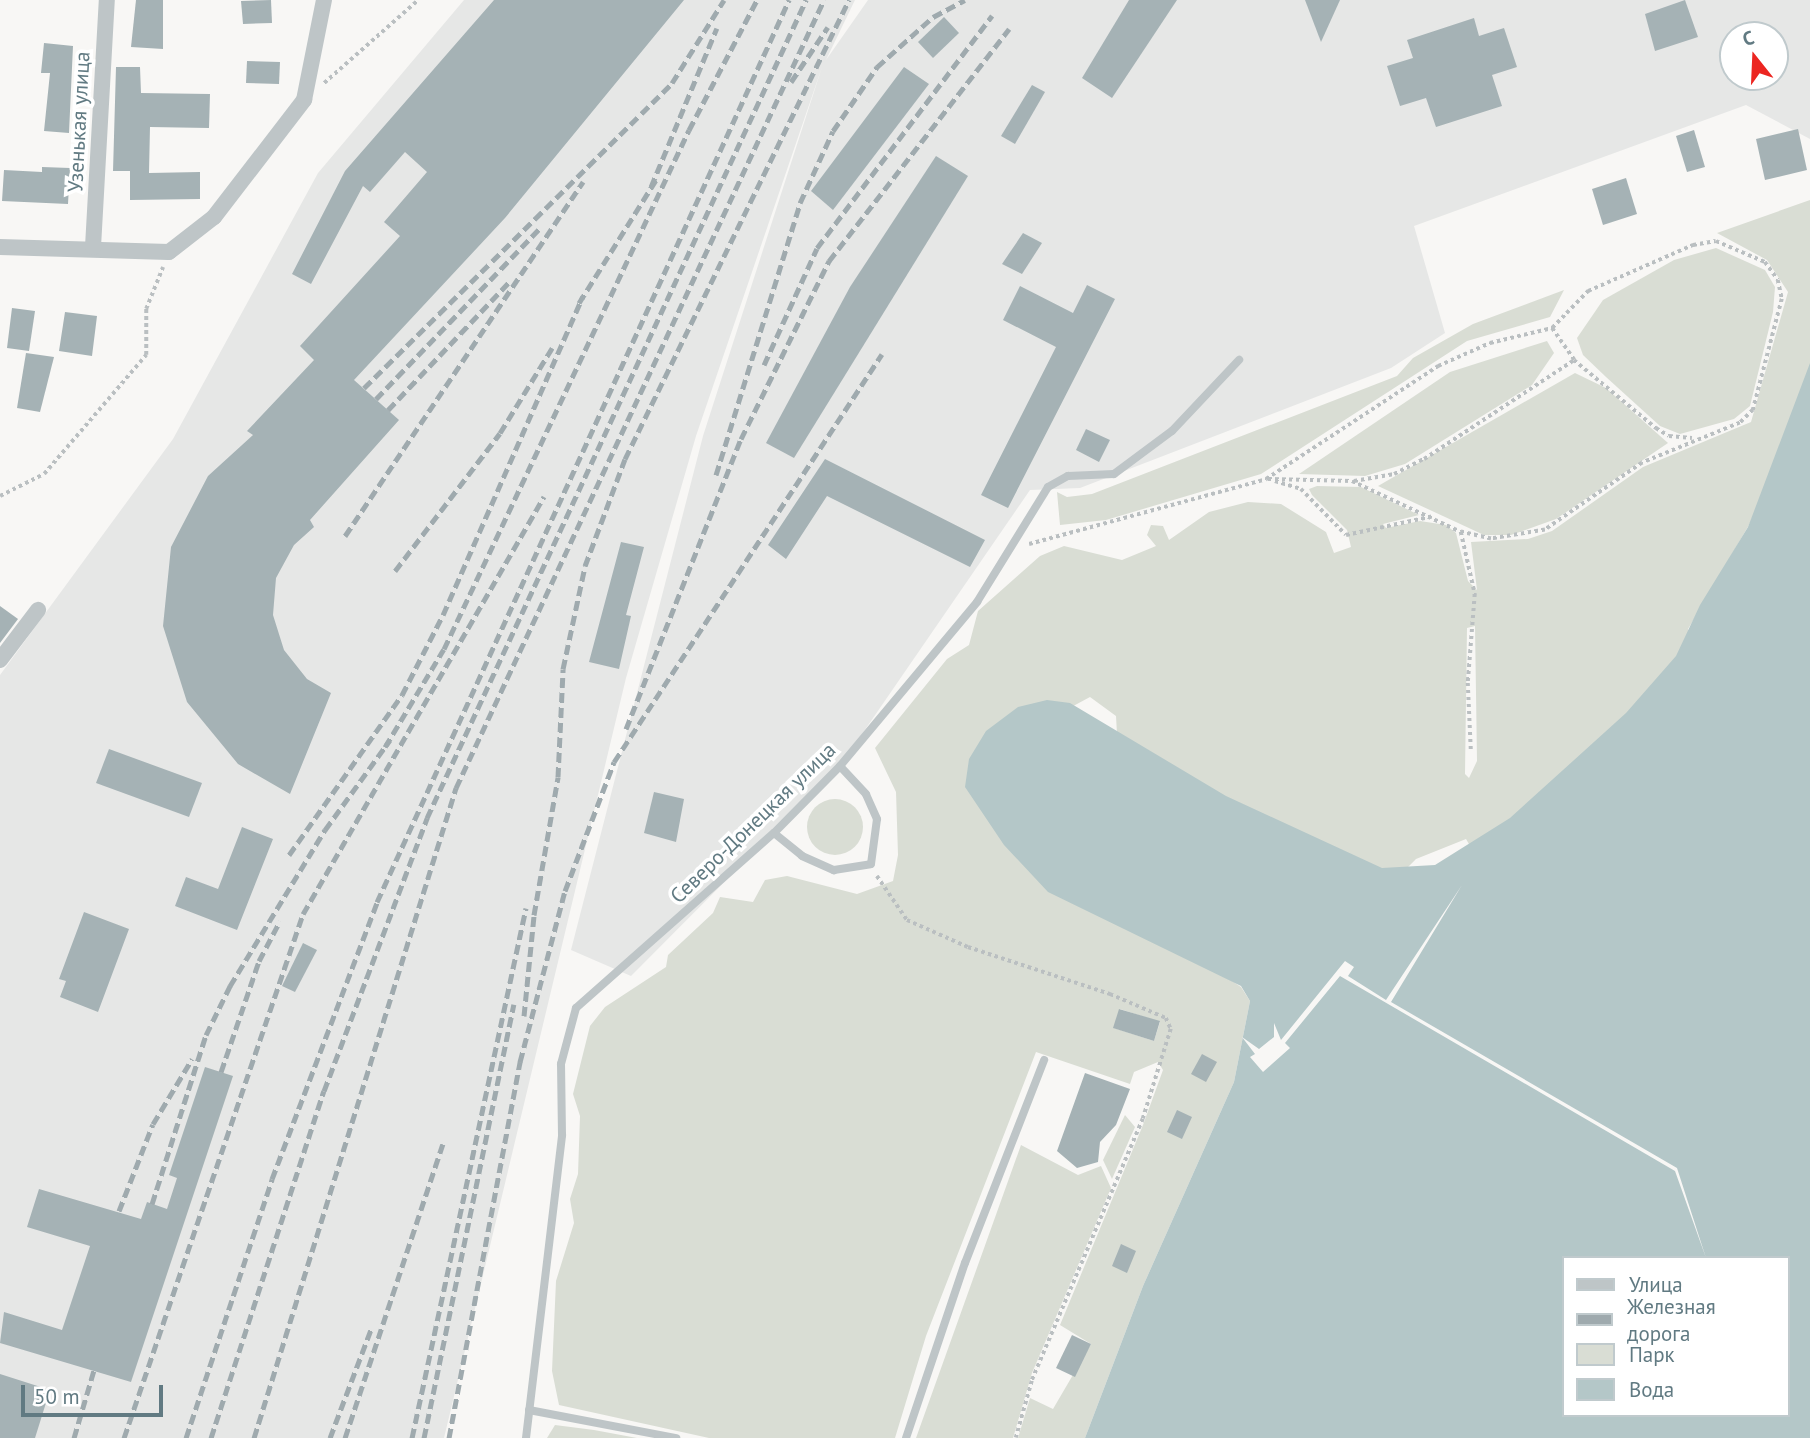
<!DOCTYPE html>
<html>
<head>
<meta charset="utf-8">
<style>
  body { margin:0 }
  #map { position:relative; width:1810px; height:1438px; overflow:hidden; background:#f8f7f5; font-family:"PT Sans",sans-serif }
  div>[style] { position:absolute }
  [style*='--x'] { left:calc(var(--x)*1px); top:calc(var(--y)*1px); width:calc(var(--w)*1px); rotate:calc(var(--a)*1deg) }
  .built>* { inset:0; background:#e6e7e6 }
  .green>* { inset:0; background:#d9ddd4 }
  .round { border-radius:50% }
  .water>* { inset:0; background:#b4c7c8 }
  .pier>* { inset:0; background:#f8f7f5 }
  .building>* { inset:0; background:#a5b2b5 }
  .path>* { height:3.5px; margin-top:-1.75px; transform-origin:0; background:repeating-linear-gradient(90deg,#babfc1 0 3.5px,transparent 0 7px) }
  .service>* { height:8px; margin:-4px; padding:0 4px; transform-origin:4px; border-radius:4px; background:#bec5c7 }
  .minor>* { height:16px; margin:-8px; padding:0 8px; transform-origin:8px; border-radius:8px; background:#bec5c7 }
  .rail>* { height:5px; margin-top:-2.5px; transform-origin:0; background:repeating-linear-gradient(90deg,#9faaae 0 10px,transparent 0 15px) }
  span { translate:-50% -50%; white-space:nowrap; text-align:center; line-height:1.15; -webkit-text-stroke:7px #fff; paint-order:stroke }
  .street-label { font-size:21px; color:#617a82 }
  .legend { position:absolute; left:1562px; top:1256px; width:228px; height:161px; box-sizing:border-box; background:#fff; border:2px solid #c0cacd; margin:0; padding:9px 12px; list-style:none; font-size:21px; color:#617a82 }
  .legend li { display:flex; align-items:center; gap:14px; height:35px }
  .legend b { width:35px; border:2px solid #c0cacd }
  .north { position:absolute; left:1719px; top:21px; width:70px; height:70px; box-sizing:border-box; background:#fff; border:2px solid #c0cacd; border-radius:50%; rotate:342deg; font-size:19px; font-weight:700; line-height:28px; text-align:center; color:#617a82 }
  .north::after { content:''; display:block; margin:auto; width:24px; height:32px; background:#ec2621; clip-path:polygon(50% 0,100% 100%,50% 72%,0 100%) }
  .scale { position:absolute; left:21px; top:1385px; width:142px; height:32px; box-sizing:border-box; border:4px solid #617a82; border-top:0; padding-left:9px; font-size:21px; line-height:24px; white-space:nowrap; color:#617a82; -webkit-text-stroke:5px #fff; paint-order:stroke }
</style>
</head>
<body>
<div id="map">
  <div class="built">
    <div style="clip-path:polygon(evenodd,464px 0,855px 0,826px 60px,868px 0,1810px 0,1810px 139px,1746px 105px,1414px 226px,1445px 333px,1391px 368px,1080px 488px,1030px 490px,840px 766px,631px 976px,571px 950px,703px 436px,822px 67px,696px 436px,626px 678px,444px 1438px,0 1438px,0 675px,173px 439px,318px 173px,464px 0,1733px 35px,1775px 35px,1775px 77px,1733px 77px,1733px 35px)"></div>
  </div>
  <div class="green">
    <div style="clip-path:polygon(evenodd,1810px 200px,1810px 387px,1749px 525px,1688px 629px,1695px 653px,1476px 856px,1466px 839px,1416px 859px,1401px 874px,1368px 872px,1290px 835px,1117px 734px,1116px 716px,1090px 697px,1064px 711px,1178px 945px,1241px 987px,1250px 1001px,1234px 1082px,1143px 1286px,1085px 1438px,1018px 1438px,1030px 1398px,1053px 1409px,1091px 1344px,1060px 1325px,1143px 1125px,1163px 1070px,1158px 1062px,1134px 1072px,1130px 1084px,1036px 1052px,926px 1336px,895px 1438px,709px 1438px,559px 1405px,552px 1371px,556px 1281px,574px 1223px,570px 1199px,578px 1174px,580px 1116px,573px 1094px,590px 1026px,605px 1007px,666px 967px,668px 955px,713px 913px,720px 897px,753px 902px,765px 880px,787px 876px,857px 894px,893px 881px,898px 855px,896px 792px,875px 748px,947px 659px,969px 645px,978px 611px,1040px 556px,1064px 546px,1122px 560px,1156px 546px,1147px 535px,1151px 525px,1163px 526px,1169px 540px,1209px 512px,1248px 502px,1281px 504px,1326px 532px,1334px 553px,1351px 547px,1347px 530px,1312px 495px,1309px 489px,1317px 486px,1361px 487px,1419px 515px,1383px 524px,1386px 528px,1420px 521px,1446px 525px,1456px 533px,1468px 581px,1477px 590px,1471px 542px,1528px 539px,1552px 531px,1643px 467px,1751px 422px,1788px 292px,1767px 260px,1717px 233px,1810px 200px,1475px 626px,1477px 761px,1469px 778px,1465px 774px,1467px 628px,1475px 626px,1810px 200px,1120px 1009px,1160px 1022px,1154px 1041px,1114px 1028px,1120px 1009px)"></div>
    <div style="clip-path:polygon(1716px 248px,1765px 270px,1775px 287px,1773px 312px,1750px 406px,1734px 419px,1680px 434px,1660px 426px,1606px 377px,1583px 355px,1577px 338px,1603px 300px,1674px 260px)"></div>
    <div style="clip-path:polygon(1564px 290px,1550px 317px,1467px 341px,1261px 474px,1106px 520px,1060px 525px,1057px 492px,1067px 497px,1092px 494px,1397px 376px,1413px 358px,1473px 324px)"></div>
    <div style="clip-path:polygon(1547px 341px,1554px 353px,1532px 385px,1405px 464px,1365px 476px,1299px 474px,1450px 372px)"></div>
    <div style="clip-path:polygon(1575px 373px,1606px 388px,1668px 443px,1556px 519px,1511px 535px,1484px 535px,1378px 486px)"></div>
    <div class="round" style="left:807px;top:799px;width:56px;height:56px"></div>
    <div style="clip-path:polygon(1125px 1115px,1135px 1127px,1112px 1179px,1103px 1160px)"></div>
    <div style="clip-path:polygon(1021px 1145px,1078px 1175px,1101px 1166px,1111px 1188px,1032px 1373px,1013px 1438px,916px 1438px)"></div>
    <div style="clip-path:polygon(555px 1425px,594px 1430px,637px 1438px,547px 1438px)"></div>
  </div>
  <div class="water">
    <div style="clip-path:polygon(evenodd,1810px 363px,1810px 1438px,1085px 1438px,1143px 1286px,1234px 1082px,1250px 1001px,1241px 986px,1048px 892px,1004px 845px,965px 787px,969px 759px,986px 731px,1018px 707px,1047px 700px,1070px 703px,1226px 796px,1382px 868px,1435px 865px,1510px 818px,1626px 713px,1676px 656px,1700px 605px,1748px 527px,1810px 363px,1563px 1258px,1787px 1258px,1787px 1415px,1563px 1415px,1563px 1258px)"></div>
  </div>
  <div class="pier">
    <div style="clip-path:polygon(1462px 885px,1391px 1002px,1677px 1168px,1706px 1258px,1675px 1171px,1340px 976px,1285px 1043px,1290px 1048px,1263px 1072px,1250px 1057px,1255px 1054px,1242px 1037px,1259px 1049px,1274px 1037px,1274px 1023px,1281px 1040px,1345px 961px,1354px 967px,1348px 976px,1386px 1000px)"></div>
  </div>
  <div class="building">
    <div style="clip-path:polygon(136px 0,163px 0,163px 49px,131px 47px)"></div>
    <div style="clip-path:polygon(271px 0,272px 23px,243px 24px,241px 1px)"></div>
    <div style="clip-path:polygon(494px 0,684px 0,505px 218px,354px 380px,399px 420px,310px 520px,314px 527px,294px 545px,276px 578px,273px 615px,284px 650px,307px 679px,331px 693px,290px 794px,238px 764px,187px 702px,163px 626px,171px 547px,208px 476px,253px 435px,247px 431px,314px 360px,300px 346px,400px 236px,384px 222px,427px 172px,405px 152px,370px 192px,363px 186px,311px 284px,292px 274px,345px 171px)"></div>
    <div style="clip-path:polygon(1129px 0,1177px 0,1112px 98px,1082px 78px)"></div>
    <div style="clip-path:polygon(1305px 0,1340px 0,1321px 42px)"></div>
    <div style="clip-path:polygon(1685px 0,1698px 37px,1655px 51px,1645px 14px)"></div>
    <div style="clip-path:polygon(944px 17px,959px 33px,933px 58px,918px 42px)"></div>
    <div style="clip-path:polygon(1474px 18px,1479px 36px,1504px 28px,1517px 67px,1492px 75px,1502px 106px,1436px 127px,1426px 98px,1400px 106px,1387px 66px,1413px 58px,1407px 40px)"></div>
    <div style="clip-path:polygon(44px 43px,73px 46px,69px 133px,44px 131px,50px 73px,41px 73px)"></div>
    <div style="clip-path:polygon(247px 61px,280px 62px,279px 84px,246px 83px)"></div>
    <div style="clip-path:polygon(116px 67px,140px 67px,141px 93px,210px 94px,209px 128px,150px 127px,149px 173px,200px 172px,200px 199px,130px 200px,130px 171px,113px 171px)"></div>
    <div style="clip-path:polygon(904px 67px,929px 84px,833px 210px,811px 191px)"></div>
    <div style="clip-path:polygon(1032px 85px,1045px 92px,1015px 144px,1001px 136px)"></div>
    <div style="clip-path:polygon(1798px 129px,1807px 170px,1765px 180px,1756px 139px)"></div>
    <div style="clip-path:polygon(1694px 130px,1705px 167px,1687px 172px,1676px 136px)"></div>
    <div style="clip-path:polygon(936px 156px,968px 176px,794px 458px,766px 443px,850px 287px)"></div>
    <div style="clip-path:polygon(42px 167px,70px 168px,68px 204px,2px 201px,4px 170px,42px 172px)"></div>
    <div style="clip-path:polygon(1626px 178px,1637px 214px,1603px 225px,1592px 189px)"></div>
    <div style="clip-path:polygon(1023px 233px,1042px 243px,1022px 274px,1002px 264px)"></div>
    <div style="clip-path:polygon(1087px 285px,1115px 299px,1008px 508px,981px 495px,1056px 347px,1003px 320px,1020px 286px,1073px 313px)"></div>
    <div style="clip-path:polygon(12px 308px,35px 311px,29px 351px,7px 348px)"></div>
    <div style="clip-path:polygon(65px 312px,97px 316px,92px 356px,59px 351px)"></div>
    <div style="clip-path:polygon(26px 353px,54px 357px,40px 412px,17px 408px)"></div>
    <div style="clip-path:polygon(1086px 429px,1110px 440px,1099px 462px,1076px 450px)"></div>
    <div style="clip-path:polygon(825px 459px,985px 540px,970px 567px,827px 496px,786px 559px,768px 545px)"></div>
    <div style="clip-path:polygon(621px 542px,644px 547px,626px 615px,631px 616px,619px 669px,589px 662px)"></div>
    <div style="clip-path:polygon(0 606px,18px 619px,0 643px)"></div>
    <div style="clip-path:polygon(109px 749px,202px 783px,189px 817px,96px 783px)"></div>
    <div style="clip-path:polygon(654px 792px,684px 799px,676px 842px,644px 833px)"></div>
    <div style="clip-path:polygon(242px 827px,273px 839px,237px 930px,175px 906px,186px 877px,218px 889px)"></div>
    <div style="clip-path:polygon(84px 912px,129px 929px,98px 1012px,60px 997px,66px 981px,59px 979px)"></div>
    <div style="clip-path:polygon(303px 943px,317px 950px,295px 992px,282px 986px)"></div>
    <div style="clip-path:polygon(1119px 1009px,1160px 1021px,1154px 1041px,1113px 1028px)"></div>
    <div style="clip-path:polygon(1202px 1054px,1217px 1062px,1206px 1082px,1191px 1074px)"></div>
    <div style="clip-path:polygon(205px 1067px,233px 1076px,131px 1382px,0 1343px,4px 1312px,62px 1330px,90px 1246px,27px 1227px,39px 1189px,141px 1219px,147px 1202px,167px 1209px,177px 1178px,169px 1175px)"></div>
    <div style="clip-path:polygon(1085px 1073px,1130px 1089px,1116px 1125px,1100px 1142px,1098px 1162px,1077px 1168px,1057px 1151px)"></div>
    <div style="clip-path:polygon(1177px 1110px,1192px 1117px,1182px 1139px,1167px 1132px)"></div>
    <div style="clip-path:polygon(1121px 1244px,1136px 1251px,1127px 1273px,1112px 1266px)"></div>
    <div style="clip-path:polygon(1072px 1335px,1091px 1344px,1075px 1377px,1056px 1368px)"></div>
    <div style="clip-path:polygon(0 1374px,50px 1390px,35px 1438px,0 1438px)"></div>
  </div>
  <div class="path">
    <div style="--x:324;--y:83;--w:125;--a:-41.4"></div>
    <div style="--x:1574;--y:360;--w:107;--a:39.7"></div>
    <div style="--x:1656;--y:428;--w:15;--a:32"></div>
    <div style="--x:1669;--y:436;--w:23;--a:5"></div>
    <div style="--x:1268;--y:479;--w:84;--a:1.4"></div>
    <div style="--x:1352;--y:481;--w:120;--a:25.1"></div>
    <div style="--x:1461;--y:532;--w:64;--a:77.3"></div>
    <div style="--x:1475;--y:594;--w:89;--a:94.5"></div>
    <div style="--x:1468;--y:683;--w:67;--a:87.4"></div>
    <div style="--x:1275;--y:481;--w:27;--a:17"></div>
    <div style="--x:1301;--y:489;--w:64;--a:45.6"></div>
    <div style="--x:1346;--y:535;--w:90;--a:-12.2"></div>
    <div style="--x:1354;--y:481;--w:41;--a:-9.9"></div>
    <div style="--x:1394;--y:474;--w:34;--a:-27"></div>
    <div style="--x:1424;--y:459;--w:180;--a:-33.4"></div>
    <div style="--x:1574;--y:360;--w:39;--a:-125"></div>
    <div style="--x:0;--y:496;--w:49;--a:-26.6"></div>
    <div style="--x:44;--y:474;--w:157;--a:-49.4"></div>
    <div style="--x:146;--y:355;--w:46;--a:-90"></div>
    <div style="--x:146;--y:309;--w:45;--a:-68"></div>
    <div style="--x:1029;--y:544;--w:246;--a:-15.3"></div>
    <div style="--x:1266;--y:479;--w:206;--a:-33.3"></div>
    <div style="--x:1438;--y:366;--w:57;--a:-23.9"></div>
    <div style="--x:1490;--y:343;--w:64;--a:-13.6"></div>
    <div style="--x:1552;--y:328;--w:52;--a:-45.8"></div>
    <div style="--x:1588;--y:291;--w:115;--a:-23.7"></div>
    <div style="--x:1693;--y:245;--w:23;--a:-10"></div>
    <div style="--x:1716;--y:241;--w:53;--a:23.2"></div>
    <div style="--x:1765;--y:262;--w:22;--a:54"></div>
    <div style="--x:1778;--y:280;--w:19;--a:78"></div>
    <div style="--x:1782;--y:299;--w:115;--a:104.6"></div>
    <div style="--x:1753;--y:410;--w:18;--a:135"></div>
    <div style="--x:1740;--y:423;--w:106;--a:157.8"></div>
    <div style="--x:1642;--y:463;--w:118;--a:145.4"></div>
    <div style="--x:1545;--y:530;--w:55;--a:170.5"></div>
    <div style="--x:1491;--y:539;--w:31;--a:-167"></div>
    <div style="--x:877;--y:876;--w:53;--a:55.7"></div>
    <div style="--x:907;--y:920;--w:67;--a:23.9"></div>
    <div style="--x:968;--y:947;--w:150;--a:18.3"></div>
    <div style="--x:1110;--y:994;--w:61;--a:23.2"></div>
    <div style="--x:1166;--y:1018;--w:12;--a:66"></div>
    <div style="--x:1171;--y:1029;--w:94;--a:107.3"></div>
    <div style="--x:1143;--y:1119;--w:285;--a:113"></div>
    <div style="--x:1032;--y:1381;--w:59;--a:105.7"></div>
  </div>
  <div class="service">
    <div style="--x:774;--y:833;--w:36;--a:39"></div>
    <div style="--x:802;--y:856;--w:35;--a:24"></div>
    <div style="--x:834;--y:870;--w:37;--a:-9"></div>
    <div style="--x:871;--y:864;--w:45;--a:-82.4"></div>
    <div style="--x:877;--y:819;--w:27;--a:-114"></div>
    <div style="--x:866;--y:794;--w:38;--a:-133"></div>
    <div style="--x:529;--y:1410;--w:150;--a:10.8"></div>
    <div style="--x:526;--y:1438;--w:305;--a:-83.2"></div>
    <div style="--x:562;--y:1135;--w:71;--a:-90.8"></div>
    <div style="--x:561;--y:1064;--w:58;--a:-75"></div>
    <div style="--x:576;--y:1008;--w:264;--a:-41.5"></div>
    <div style="--x:774;--y:833;--w:94;--a:-45.4"></div>
    <div style="--x:840;--y:766;--w:214;--a:-50.1"></div>
    <div style="--x:977;--y:602;--w:135;--a:-58.3"></div>
    <div style="--x:1048;--y:487;--w:23;--a:-29"></div>
    <div style="--x:1068;--y:476;--w:46;--a:-2.5"></div>
    <div style="--x:1114;--y:474;--w:72;--a:-36.6"></div>
    <div style="--x:1172;--y:431;--w:98;--a:-46.7"></div>
    <div style="--x:906;--y:1438;--w:185;--a:-71.4"></div>
    <div style="--x:965;--y:1263;--w:218;--a:-68.7"></div>
  </div>
  <div class="minor">
    <div style="--x:0;--y:247;--w:169;--a:1.7"></div>
    <div style="--x:169;--y:252;--w:57;--a:-37.9"></div>
    <div style="--x:214;--y:217;--w:148;--a:-52.4"></div>
    <div style="--x:304;--y:100;--w:102;--a:-78.7"></div>
    <div style="--x:93;--y:247;--w:247;--a:-86.8"></div>
    <div style="--x:0;--y:660;--w:63;--a:-52.8"></div>
  </div>
  <div class="rail">
    <div style="--x:791;--y:82;--w:66;--a:-56.1"></div>
    <div style="--x:651;--y:187;--w:172;--a:-67.5"></div>
    <div style="--x:579;--y:303;--w:147;--a:-58"></div>
    <div style="--x:764;--y:365;--w:128;--a:-65.6"></div>
    <div style="--x:817;--y:248;--w:291;--a:-53"></div>
    <div style="--x:364;--y:388;--w:433;--a:-44.7"></div>
    <div style="--x:672;--y:83;--w:98;--a:-57.9"></div>
    <div style="--x:376;--y:399;--w:237;--a:-46.2"></div>
    <div style="--x:388;--y:410;--w:176;--a:-46.6"></div>
    <div style="--x:716;--y:475;--w:285;--a:-72.8"></div>
    <div style="--x:800;--y:203;--w:79;--a:-65.4"></div>
    <div style="--x:833;--y:131;--w:78;--a:-55.5"></div>
    <div style="--x:877;--y:67;--w:75;--a:-41.8"></div>
    <div style="--x:933;--y:17;--w:36;--a:-28"></div>
    <div style="--x:345;--y:536;--w:427;--a:-56.1"></div>
    <div style="--x:395;--y:571;--w:173;--a:-52.7"></div>
    <div style="--x:500;--y:433;--w:100;--a:-58.5"></div>
    <div style="--x:626;--y:729;--w:312;--a:-68.4"></div>
    <div style="--x:741;--y:439;--w:199;--a:-63.7"></div>
    <div style="--x:829;--y:261;--w:294;--a:-52.2"></div>
    <div style="--x:385;--y:747;--w:114;--a:-59"></div>
    <div style="--x:444;--y:649;--w:574;--a:-64.73"></div>
    <div style="--x:689;--y:130;--w:147;--a:-62.4"></div>
    <div style="--x:289;--y:855;--w:196;--a:-54.8"></div>
    <div style="--x:402;--y:695;--w:90;--a:-62.9"></div>
    <div style="--x:443;--y:615;--w:348;--a:-66.3"></div>
    <div style="--x:524;--y:1016;--w:101;--a:-84.3"></div>
    <div style="--x:534;--y:915;--w:140;--a:-80.1"></div>
    <div style="--x:558;--y:777;--w:108;--a:-87.3"></div>
    <div style="--x:563;--y:669;--w:105;--a:-77.9"></div>
    <div style="--x:585;--y:566;--w:114;--a:-69.5"></div>
    <div style="--x:625;--y:459;--w:511;--a:-63.99"></div>
    <div style="--x:221;--y:1072;--w:117;--a:-71.1"></div>
    <div style="--x:259;--y:961;--w:45;--a:-62.3"></div>
    <div style="--x:152;--y:1204;--w:177;--a:-72.3"></div>
    <div style="--x:206;--y:1035;--w:55;--a:-63.9"></div>
    <div style="--x:230;--y:986;--w:183;--a:-58.7"></div>
    <div style="--x:325;--y:830;--w:111;--a:-54.2"></div>
    <div style="--x:119;--y:1211;--w:93;--a:-68.7"></div>
    <div style="--x:153;--y:1124;--w:76;--a:-59"></div>
    <div style="--x:74;--y:1438;--w:71;--a:-73.6"></div>
    <div style="--x:124;--y:1438;--w:554;--a:-71.14"></div>
    <div style="--x:303;--y:914;--w:482;--a:-60"></div>
    <div style="--x:186;--y:1438;--w:273;--a:-71.6"></div>
    <div style="--x:272;--y:1179;--w:296;--a:-69.2"></div>
    <div style="--x:377;--y:902;--w:992;--a:-65.45"></div>
    <div style="--x:211;--y:1438;--w:365;--a:-72"></div>
    <div style="--x:324;--y:1091;--w:292;--a:-69.3"></div>
    <div style="--x:427;--y:818;--w:902;--a:-65.14"></div>
    <div style="--x:254;--y:1438;--w:681;--a:-72.74"></div>
    <div style="--x:456;--y:788;--w:870;--a:-64.97"></div>
    <div style="--x:330;--y:1438;--w:119;--a:-69.3"></div>
    <div style="--x:345;--y:1438;--w:310;--a:-71.6"></div>
    <div style="--x:412;--y:1438;--w:542;--a:-77.86"></div>
    <div style="--x:424;--y:1438;--w:443;--a:-78.3"></div>
    <div style="--x:449;--y:1438;--w:383;--a:-79.3"></div>
    <div style="--x:520;--y:1062;--w:177;--a:-75.3"></div>
    <div style="--x:565;--y:891;--w:138;--a:-69.2"></div>
    <div style="--x:614;--y:762;--w:488;--a:-56.7"></div>
  </div>
  <div class="street-label">
    <span style="left:79px;top:122px;rotate:-87deg">Узенькая улица</span>
    <span style="left:753px;top:823px;rotate:-44deg">Северо-Донецкая улица</span>
  </div>
  <ul class="legend">
  <li><b style="height:9px;background:#bec5c7"></b>Улица</li>
  <li><b style="height:9px;background:#9faaae"></b>Железная дорога</li>
  <li><b style="height:19px;background:#d9ddd4"></b>Парк</li>
  <li><b style="height:19px;background:#b4c7c8"></b>Вода</li>
  </ul>
  <div class="north">С</div>
  <div class="scale">50 m</div>
</div>
</body>
</html>
